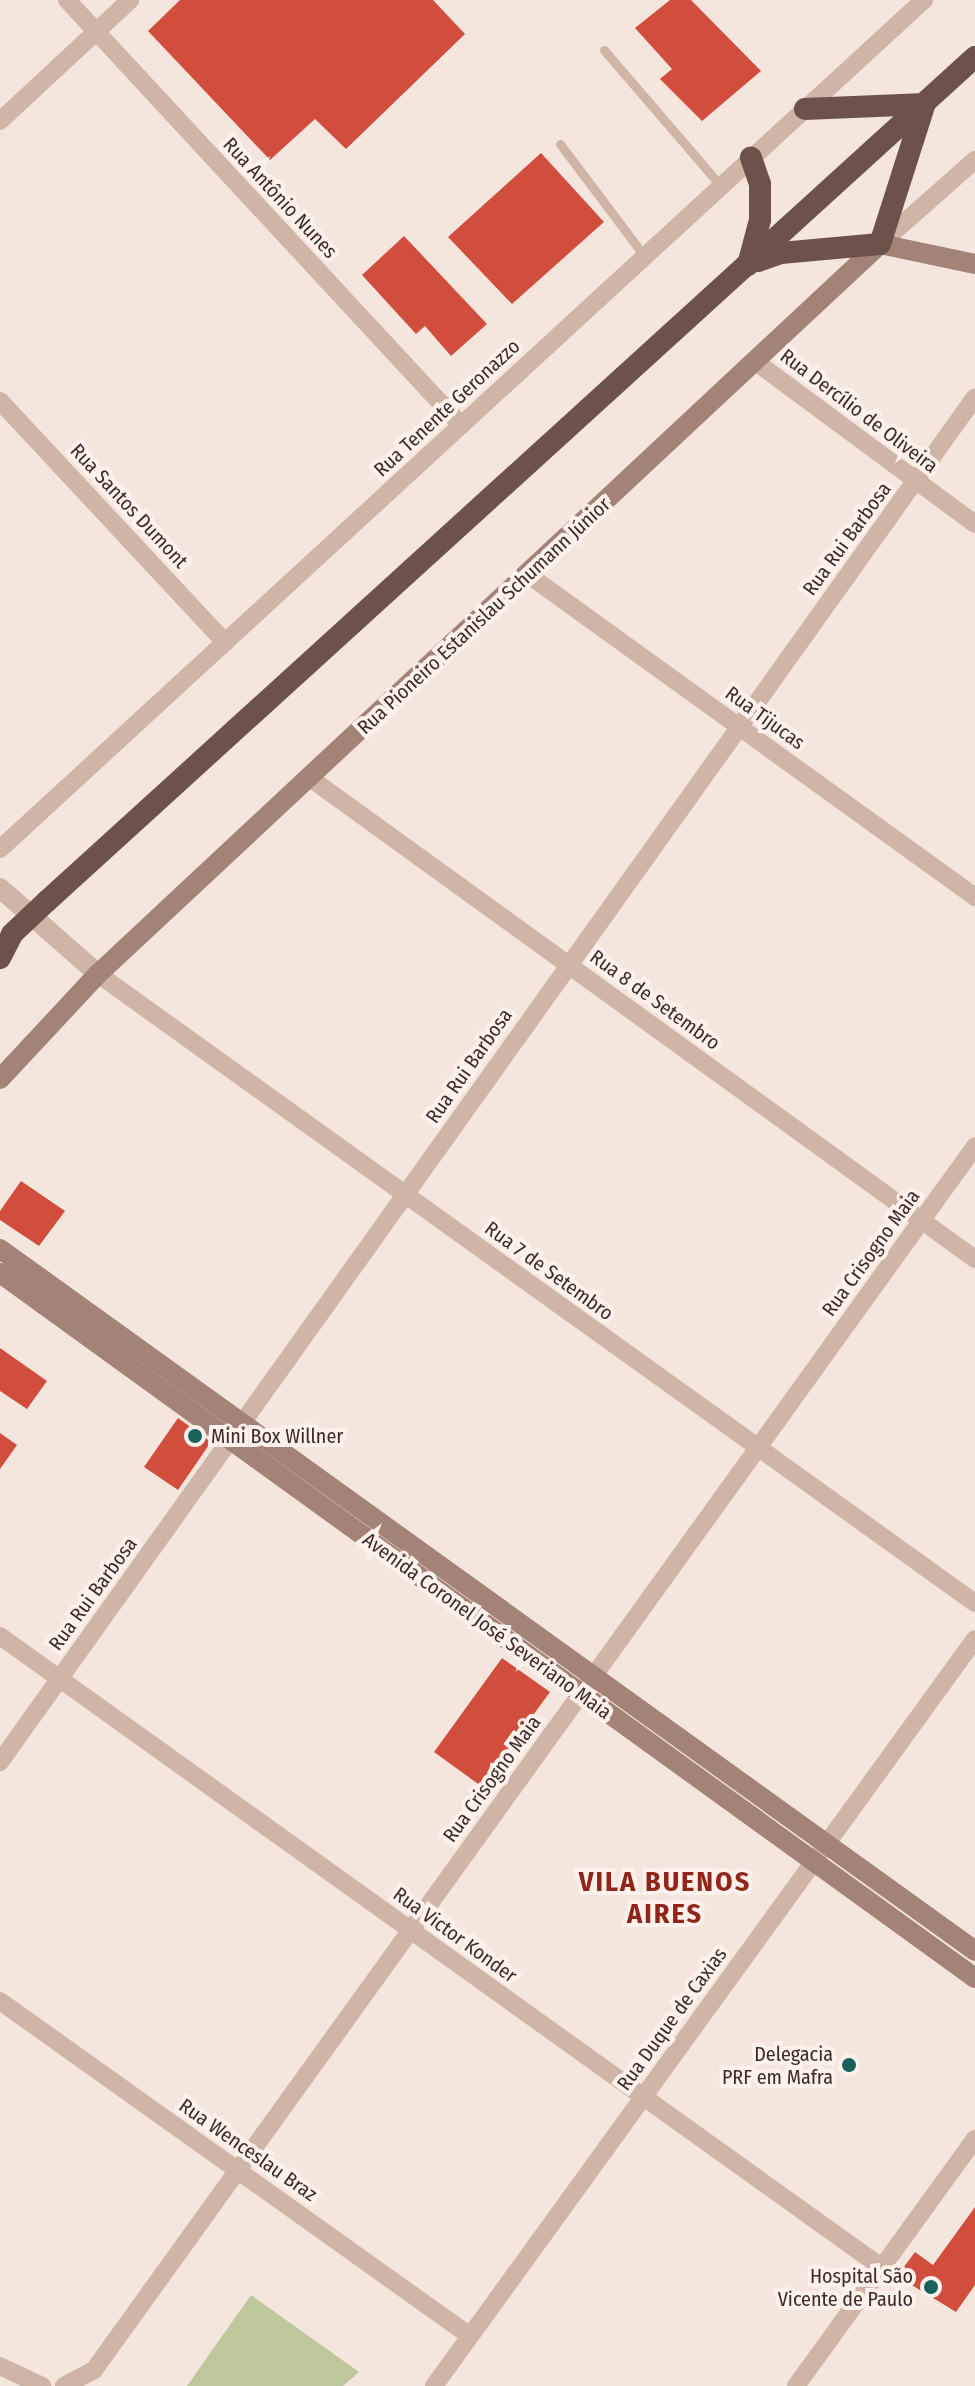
<!DOCTYPE html>
<html>
<head>
<meta charset="utf-8">
<style>
  body { margin:0 }
  #map { position:relative; width:975px; height:2386px; overflow:hidden; background:#f5e6dd; font-family:"Fira Sans Condensed",sans-serif }
  div>[style] { position:absolute }
  [style*='--x'] { left:calc(var(--x)*1px); top:calc(var(--y)*1px); width:calc(var(--w)*1px); rotate:calc(var(--a)*1deg) }
  .green>* { inset:0; background:#bec69b }
  .building>* { inset:0; background:#d14e3f }
  .service>* { height:9px; margin:-4.5px; padding:0 4.5px; transform-origin:4.5px; border-radius:4.5px; background:#cfb4a8 }
  .minor>* { height:18px; margin:-9px; padding:0 9px; transform-origin:9px; border-radius:9px; background:#cfb4a8 }
  .tertiary>* { height:20px; margin:-10px; padding:0 10px; transform-origin:10px; border-radius:10px; background:#cfb4a8 }
  .secondary>* { height:20px; margin:-10px; padding:0 10px; transform-origin:10px; border-radius:10px; background:#a38278 }
  .trunk>* { height:22px; margin:-11px; padding:0 11px; transform-origin:11px; border-radius:11px; background:#6d524c }
  .trunk-bridge>* { height:22px; margin:-11px; padding:0 11px; transform-origin:11px; border-radius:11px; background:#6d524c }
  .dots>* { width:22px; height:22px; translate:-50% -50%; box-sizing:border-box; border:4px solid #fcf1eb; border-radius:50% }
  span { translate:-50% -50%; white-space:nowrap; text-align:center; line-height:1.15; -webkit-text-stroke:8px #fcf1eb; paint-order:stroke }
  .street-label { font-size:20px; color:#3b2c29 }
  .poi-label { font-size:20px; color:#3b2c29 }
  .left { translate:0 -50%; text-align:left }
  .right { translate:-100% -50%; text-align:right }
  .district-label { font-size:28px; color:#922519; font-weight:700; letter-spacing:2px }
</style>
</head>
<body>
<div id="map">
  <div class="green">
    <div style="clip-path:polygon(251px 2295px,359px 2372px,343px 2386px,187px 2386px)"></div>
  </div>
  <div class="building">
    <div style="clip-path:polygon(180px 0,433px 0,465px 34px,346px 149px,315px 119px,270px 160px,148px 31px)"></div>
    <div style="clip-path:polygon(670px 0,691px 0,761px 71px,702px 121px,660px 79px,672px 69px,635px 28px)"></div>
    <div style="clip-path:polygon(541px 153px,604px 222px,512px 304px,448px 237px)"></div>
    <div style="clip-path:polygon(404px 236px,487px 324px,451px 356px,425px 326px,416px 334px,362px 275px)"></div>
    <div style="clip-path:polygon(21px 1181px,65px 1211px,39px 1246px,0 1220px,0 1211px)"></div>
    <div style="clip-path:polygon(0 1348px,47px 1381px,27px 1409px,0 1391px)"></div>
    <div style="clip-path:polygon(178px 1418px,211px 1442px,178px 1490px,144px 1467px)"></div>
    <div style="clip-path:polygon(0 1433px,17px 1445px,0 1469px)"></div>
    <div style="clip-path:polygon(502px 1658px,550px 1692px,481px 1786px,434px 1752px)"></div>
    <div style="clip-path:polygon(975px 2207px,975px 2285px,956px 2312px,897px 2276px,915px 2252px,933px 2265px)"></div>
  </div>
  <div class="service">
    <div style="--x:604;--y:50;--w:179;--a:49.3"></div>
    <div style="--x:560;--y:144;--w:141;--a:53"></div>
  </div>
  <div class="minor">
    <div style="--x:67;--y:0;--w:580;--a:47.17"></div>
    <div style="--x:0;--y:121;--w:178;--a:-42.9"></div>
    <div style="--x:880;--y:244;--w:127;--a:-41.5"></div>
    <div style="--x:756;--y:362;--w:272;--a:36.5"></div>
    <div style="--x:0;--y:401;--w:330;--a:47"></div>
    <div style="--x:530;--y:576;--w:549;--a:35.8"></div>
    <div style="--x:310;--y:778;--w:821;--a:35.88"></div>
    <div style="--x:0;--y:849;--w:1255;--a:-42.58"></div>
    <div style="--x:98;--y:974;--w:1079;--a:35.65"></div>
    <div style="--x:0;--y:1636;--w:1087;--a:35.61"></div>
    <div style="--x:0;--y:1762;--w:1677;--a:-54.46"></div>
    <div style="--x:0;--y:2001;--w:577;--a:35.48"></div>
    <div style="--x:0;--y:2366;--w:47;--a:25.5"></div>
    <div style="--x:64;--y:2386;--w:34;--a:-28"></div>
    <div style="--x:94;--y:2370;--w:1508;--a:-54.25"></div>
    <div style="--x:434;--y:2386;--w:922;--a:-54.09"></div>
    <div style="--x:796;--y:2386;--w:305;--a:-54.1"></div>
  </div>
  <div class="tertiary">
    <div style="--x:0;--y:888;--w:130;--a:41.3"></div>
  </div>
  <div class="secondary">
    <div style="--x:0;--y:1079;--w:144;--a:-47"></div>
    <div style="--x:98;--y:974;--w:1070;--a:-43.03"></div>
    <div style="--x:880;--y:244;--w:97;--a:11.9"></div>
    <div style="--x:0;--y:1249;--w:1201;--a:35.75"></div>
    <div style="--x:0;--y:1273;--w:1203;--a:35.87"></div>
  </div>
  <div class="trunk">
    <div style="--x:805;--y:109;--w:120;--a:-2.4"></div>
    <div style="--x:758;--y:261;--w:24;--a:-19"></div>
    <div style="--x:781;--y:253;--w:99;--a:-5.2"></div>
    <div style="--x:880;--y:244;--w:142;--a:-72.3"></div>
    <div style="--x:748;--y:265;--w:47;--a:-75.1"></div>
    <div style="--x:760;--y:220;--w:36;--a:-90"></div>
    <div style="--x:760;--y:184;--w:28;--a:-109"></div>
    <div style="--x:46;--y:902;--w:1256;--a:-42.29"></div>
    <div style="--x:0;--y:958;--w:27;--a:-63"></div>
  </div>
  <div class="trunk-bridge">
    <div style="--x:12;--y:934;--w:47;--a:-43.3"></div>
  </div>
  <div class="dots">
    <div style="left:195px;top:1436px;background:#19615b"></div>
    <div style="left:849px;top:2065px;background:#19615b"></div>
    <div style="left:931px;top:2287px;background:#19615b"></div>
  </div>
  <div class="street-label">
    <span style="left:280px;top:198px;rotate:47deg">Rua Antônio Nunes</span>
    <span style="left:447px;top:408px;rotate:-43deg">Rua Tenente Geronazzo</span>
    <span style="left:859px;top:411px;rotate:37deg">Rua Dercílio de Oliveira</span>
    <span style="left:129px;top:506px;rotate:47deg">Rua Santos Dumont</span>
    <span style="left:847px;top:539px;rotate:-54deg">Rua Rui Barbosa</span>
    <span style="left:484px;top:616px;rotate:-43deg">Rua Pioneiro Estanislau Schumann Júnior</span>
    <span style="left:765px;top:718px;rotate:36deg">Rua Tijucas</span>
    <span style="left:655px;top:1000px;rotate:36deg">Rua 8 de Setembro</span>
    <span style="left:469px;top:1066px;rotate:-55deg">Rua Rui Barbosa</span>
    <span style="left:871px;top:1253px;rotate:-54deg">Rua Crisogno Maia</span>
    <span style="left:549px;top:1271px;rotate:36deg">Rua 7 de Setembro</span>
    <span style="left:93px;top:1594px;rotate:-54deg">Rua Rui Barbosa</span>
    <span style="left:487px;top:1626px;rotate:36deg">Avenida Coronel José Severiano Maia</span>
    <span style="left:492px;top:1779px;rotate:-54deg">Rua Crisogno Maia</span>
    <span style="left:455px;top:1935px;rotate:36deg">Rua Victor Konder</span>
    <span style="left:672px;top:2019px;rotate:-54deg">Rua Duque de Caxias</span>
    <span style="left:248px;top:2150px;rotate:35deg">Rua Wenceslau Braz</span>
  </div>
  <div class="poi-label">
    <span class="left" style="left:211px;top:1436px">Mini Box Willner</span>
    <span class="right" style="left:833px;top:2066px">Delegacia<br>PRF em Mafra</span>
    <span class="right" style="left:913px;top:2288px">Hospital São<br>Vicente de Paulo</span>
  </div>
  <div class="district-label">
    <span style="left:665px;top:1898px">VILA BUENOS<br>AIRES</span>
  </div>
</div>
</body>
</html>
